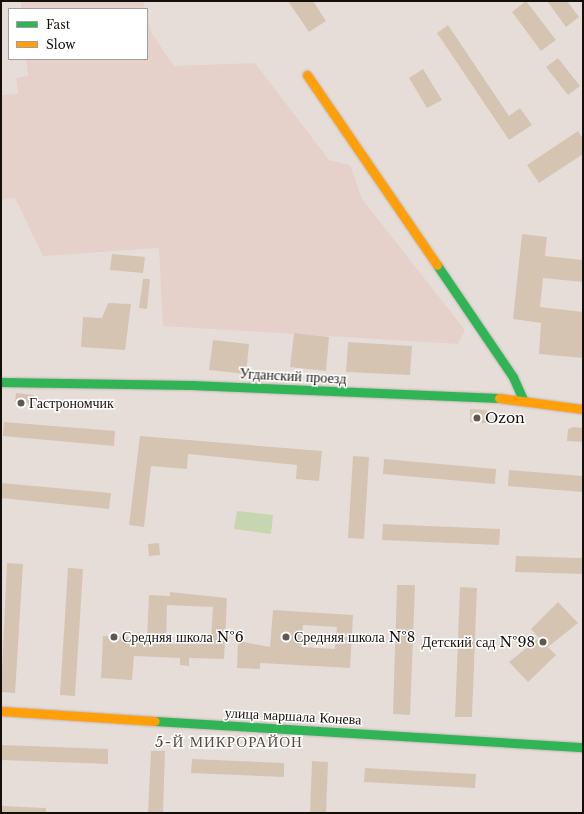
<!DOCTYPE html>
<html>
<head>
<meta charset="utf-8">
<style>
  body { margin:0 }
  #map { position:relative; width:584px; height:814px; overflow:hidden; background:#e7ddd8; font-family:"Libre Baskerville",serif }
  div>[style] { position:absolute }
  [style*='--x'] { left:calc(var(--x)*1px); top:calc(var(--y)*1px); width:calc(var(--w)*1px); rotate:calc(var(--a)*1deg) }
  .built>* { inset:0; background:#e5d1c9 }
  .green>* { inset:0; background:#c6d6b0 }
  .building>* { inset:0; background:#d6c4b3 }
  .roads { filter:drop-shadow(0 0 1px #c0b9b5) drop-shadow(0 0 1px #c0b9b5) }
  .fast>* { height:9px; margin:-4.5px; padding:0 4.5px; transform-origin:4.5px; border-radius:4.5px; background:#30b455 }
  .slow>* { height:9px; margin:-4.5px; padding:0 4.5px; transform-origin:4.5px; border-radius:4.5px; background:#ff9f0a }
  .dots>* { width:11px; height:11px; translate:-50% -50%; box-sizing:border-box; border:2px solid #fff; border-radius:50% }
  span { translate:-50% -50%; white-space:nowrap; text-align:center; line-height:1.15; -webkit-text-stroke:3px #fff; paint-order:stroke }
  .street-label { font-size:14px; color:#150f0c }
  .poi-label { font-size:14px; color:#150f0c }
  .left { translate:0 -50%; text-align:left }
  .right { translate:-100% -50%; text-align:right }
  .neighbourhood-label { font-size:15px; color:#594a43; letter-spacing:1px }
  .frame { position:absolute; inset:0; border:2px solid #150f0c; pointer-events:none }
  .legend { position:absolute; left:8px; top:8px; width:140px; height:52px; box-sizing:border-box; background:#fff; border:1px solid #a19f9e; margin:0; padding:5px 7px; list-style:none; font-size:12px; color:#150f0c }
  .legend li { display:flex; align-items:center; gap:8px; height:20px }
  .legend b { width:20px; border:1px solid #a19f9e }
</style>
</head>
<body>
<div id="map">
  <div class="built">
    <div style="clip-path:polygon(21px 1px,143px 1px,145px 9px,21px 9px)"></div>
    <div style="clip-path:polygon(147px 17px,152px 34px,174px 66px,255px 63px,329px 160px,350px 165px,362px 199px,465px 330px,458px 344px,163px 326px,159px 248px,43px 256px,15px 198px,1px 200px,1px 95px,18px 94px,16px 78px,28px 76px,26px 59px,147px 59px)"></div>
  </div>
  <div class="green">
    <div style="clip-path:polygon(237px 511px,273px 515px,271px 534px,234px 529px)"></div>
  </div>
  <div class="building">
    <div style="clip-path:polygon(288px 1px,313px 1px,326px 21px,309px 32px)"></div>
    <div style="clip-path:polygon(526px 1px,556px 40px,541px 51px,512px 12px)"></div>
    <div style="clip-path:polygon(547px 1px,567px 1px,579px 17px,566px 27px)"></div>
    <div style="clip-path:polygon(448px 25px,509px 116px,520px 108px,532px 125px,509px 140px,437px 33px)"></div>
    <div style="clip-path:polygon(558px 58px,580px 86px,568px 95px,546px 67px)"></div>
    <div style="clip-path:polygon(423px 69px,442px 100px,427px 108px,409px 78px)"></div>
    <div style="clip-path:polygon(578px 131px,583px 139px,583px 154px,539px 183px,527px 165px)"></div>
    <div style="clip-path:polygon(522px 234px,547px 237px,545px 256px,583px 260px,583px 282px,543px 278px,540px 307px,583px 312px,583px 358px,539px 354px,541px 323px,513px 319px)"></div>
    <div style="clip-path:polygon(112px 254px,145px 257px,143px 273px,110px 270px)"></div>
    <div style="clip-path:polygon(143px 279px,150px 279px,147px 309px,139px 308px)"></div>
    <div style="clip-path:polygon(108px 303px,131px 304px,125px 350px,81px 347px,83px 317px,102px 318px)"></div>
    <div style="clip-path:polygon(294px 333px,329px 337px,326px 371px,290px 367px)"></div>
    <div style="clip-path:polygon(213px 340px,249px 344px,246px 374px,209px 370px)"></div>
    <div style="clip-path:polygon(348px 342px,412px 346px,410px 375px,346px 372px)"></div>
    <div style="clip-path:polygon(16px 393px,34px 395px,33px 404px,15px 402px)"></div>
    <div style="clip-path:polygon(470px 409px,487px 410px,486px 423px,470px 422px)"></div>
    <div style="clip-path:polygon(4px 422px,115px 431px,114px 446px,3px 436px)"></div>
    <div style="clip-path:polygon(573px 427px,583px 428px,583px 442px,567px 441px,568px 429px)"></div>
    <div style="clip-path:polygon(140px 436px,322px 451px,319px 481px,296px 479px,297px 465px,188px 454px,187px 469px,151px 466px,144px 527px,129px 525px)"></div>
    <div style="clip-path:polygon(353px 456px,369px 457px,364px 539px,348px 538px)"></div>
    <div style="clip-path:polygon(384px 459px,496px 469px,495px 484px,383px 474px)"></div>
    <div style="clip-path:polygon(509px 470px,583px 476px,583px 492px,508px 486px)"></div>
    <div style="clip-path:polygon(1px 483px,111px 493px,109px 509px,1px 498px)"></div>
    <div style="clip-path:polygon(383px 524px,500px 529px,499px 545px,382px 540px)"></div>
    <div style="clip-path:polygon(159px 543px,160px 555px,149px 556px,148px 544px)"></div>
    <div style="clip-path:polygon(516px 556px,583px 558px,583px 574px,515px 572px)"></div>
    <div style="clip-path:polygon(7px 563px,23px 564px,15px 693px,1px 692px)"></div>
    <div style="clip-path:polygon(68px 568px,83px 569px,75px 696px,60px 695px)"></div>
    <div style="clip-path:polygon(397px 585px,415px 585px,410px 715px,393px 714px)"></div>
    <div style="clip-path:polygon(460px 587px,477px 588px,472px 717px,455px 717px)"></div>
    <div style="clip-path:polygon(evenodd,170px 592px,227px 598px,224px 659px,189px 658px,189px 666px,180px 665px,180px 658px,134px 656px,132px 680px,101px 678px,103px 636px,147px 638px,149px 595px,170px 596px,170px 592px,167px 605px,213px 607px,211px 638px,207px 638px,206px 644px,166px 642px,167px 605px)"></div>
    <div style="clip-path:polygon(558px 602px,578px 623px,548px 647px,556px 655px,528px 682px,509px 662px,539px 638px,531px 629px)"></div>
    <div style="clip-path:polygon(evenodd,273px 610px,353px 615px,350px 668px,260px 663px,260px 669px,237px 668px,238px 641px,270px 647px,273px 610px,303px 625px,337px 627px,335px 649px,301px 647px,303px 625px)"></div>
    <div style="clip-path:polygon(1px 745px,108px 749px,108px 764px,1px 760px)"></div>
    <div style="clip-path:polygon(151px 751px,165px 751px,163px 813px,148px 813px)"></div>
    <div style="clip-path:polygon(192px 759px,284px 763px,284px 777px,191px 773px)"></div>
    <div style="clip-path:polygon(312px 761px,328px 762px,326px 813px,310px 813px)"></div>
    <div style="clip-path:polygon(365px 768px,476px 774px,475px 788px,364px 782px)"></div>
    <div style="clip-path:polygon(1px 806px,46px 808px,46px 813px,1px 813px)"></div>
  </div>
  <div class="roads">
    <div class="fast">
      <div style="--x:437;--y:265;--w:135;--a:55.8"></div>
      <div style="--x:513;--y:377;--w:24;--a:66"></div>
      <div style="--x:1;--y:382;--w:190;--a:0.9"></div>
      <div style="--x:191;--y:385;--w:308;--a:2.4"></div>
      <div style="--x:155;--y:721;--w:429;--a:3.5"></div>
    </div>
    <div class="slow">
      <div style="--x:307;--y:75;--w:230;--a:55.6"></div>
      <div style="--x:499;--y:398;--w:85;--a:7.5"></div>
      <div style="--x:1;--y:711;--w:154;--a:3.7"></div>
    </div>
  </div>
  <div class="dots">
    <div style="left:21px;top:403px;background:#5e5753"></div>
    <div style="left:477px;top:418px;background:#5e5753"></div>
    <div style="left:114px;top:637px;background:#5e5753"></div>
    <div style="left:286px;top:637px;background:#5e5753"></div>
    <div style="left:543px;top:642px;background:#5e5753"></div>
  </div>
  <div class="street-label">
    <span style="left:293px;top:376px;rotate:3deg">Угданский проезд</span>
    <span style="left:293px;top:716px;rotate:3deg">улица маршала Конева</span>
  </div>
  <div class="poi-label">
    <span class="left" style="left:29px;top:403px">Гастрономчик</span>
    <span class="left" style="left:485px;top:418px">Ozon</span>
    <span class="left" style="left:122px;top:637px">Средняя школа №6</span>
    <span class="left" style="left:294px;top:637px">Средняя школа №8</span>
    <span class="right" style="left:535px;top:642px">Детский сад №98</span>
  </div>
  <div class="neighbourhood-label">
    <span style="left:229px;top:742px">5-Й МИКРОРАЙОН</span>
  </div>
  <div class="frame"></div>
  <ul class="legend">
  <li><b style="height:5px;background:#30b455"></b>Fast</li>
  <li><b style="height:5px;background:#ff9f0a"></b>Slow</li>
  </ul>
</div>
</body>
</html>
